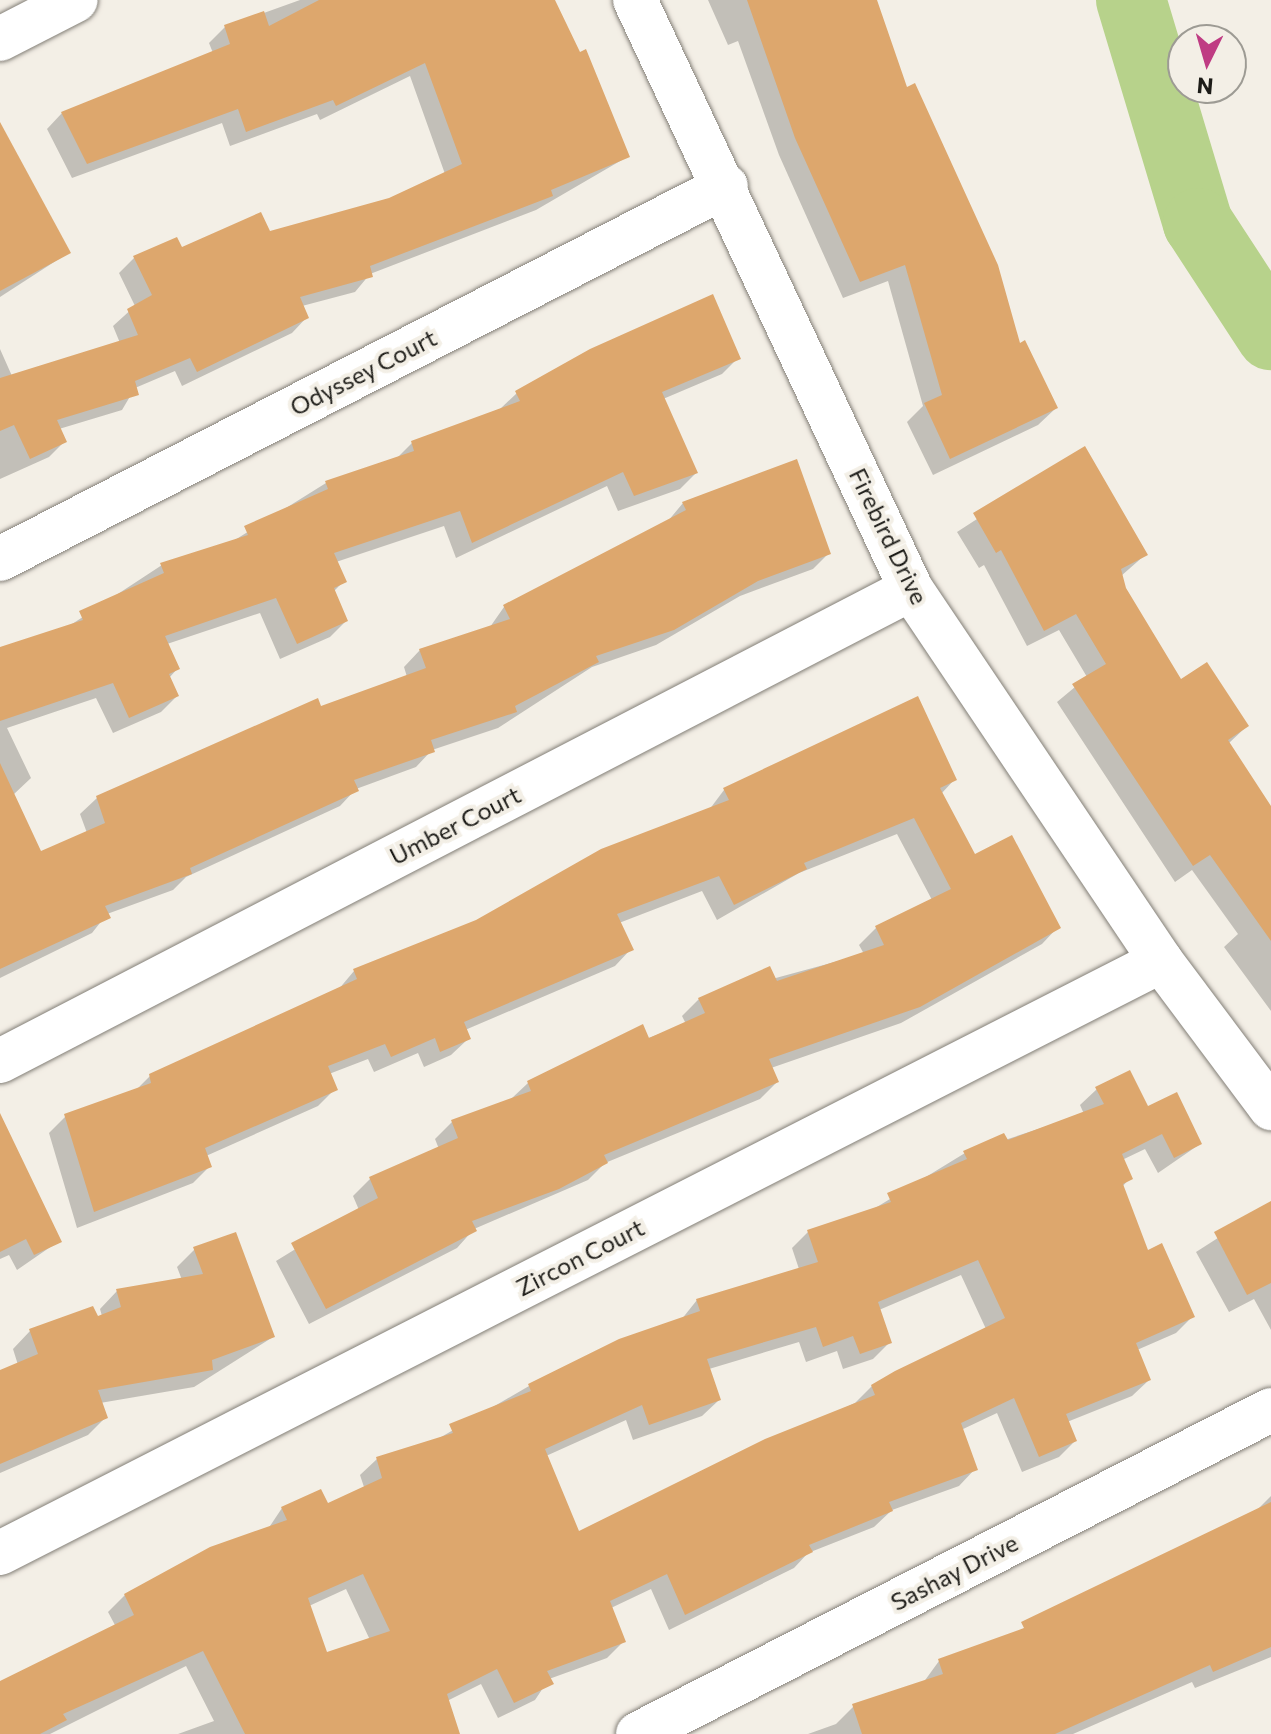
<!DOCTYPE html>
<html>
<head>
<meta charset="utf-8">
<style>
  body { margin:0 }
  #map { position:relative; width:1271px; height:1734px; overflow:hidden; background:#f3efe6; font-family:Commissioner,sans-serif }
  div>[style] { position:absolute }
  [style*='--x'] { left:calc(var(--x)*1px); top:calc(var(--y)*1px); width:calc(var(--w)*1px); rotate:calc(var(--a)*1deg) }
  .shadow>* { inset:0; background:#0003 }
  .river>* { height:70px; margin:-35px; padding:0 35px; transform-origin:35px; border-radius:35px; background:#b7d28b }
  .building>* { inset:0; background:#dda76d }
  .roads { filter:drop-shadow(0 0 2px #837f77) drop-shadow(0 0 2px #837f77) }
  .minor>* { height:44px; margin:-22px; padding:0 22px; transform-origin:22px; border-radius:22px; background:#fff }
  span { translate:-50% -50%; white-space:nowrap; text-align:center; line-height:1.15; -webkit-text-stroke:8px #f3efe6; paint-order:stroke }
  .street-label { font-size:24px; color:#1d1c18 }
  .north { position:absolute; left:1167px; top:24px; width:80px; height:80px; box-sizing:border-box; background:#f3efe6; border:2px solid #9d9b94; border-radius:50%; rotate:185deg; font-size:22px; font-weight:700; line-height:32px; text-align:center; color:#1d1c18 }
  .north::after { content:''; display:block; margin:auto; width:28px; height:36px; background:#bf3c83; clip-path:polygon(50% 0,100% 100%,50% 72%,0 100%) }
</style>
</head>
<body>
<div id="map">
  <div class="shadow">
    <div style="clip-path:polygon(300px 0,553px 0,627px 157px,536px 210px,370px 274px,355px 292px,302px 306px,307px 317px,292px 333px,182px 386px,175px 371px,135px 388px,122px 410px,59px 429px,65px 441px,49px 457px,0 479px,0 349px,12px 376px,120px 343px,113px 326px,135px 306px,119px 273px,134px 258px,269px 234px,390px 200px,445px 174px,410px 76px,320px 120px,317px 114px,230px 146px,222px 123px,72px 178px,47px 129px,62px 113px,213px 53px,209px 43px,225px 27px)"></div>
    <div style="clip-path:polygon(708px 0,829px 0,906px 90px,1019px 345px,1056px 408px,1038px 425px,933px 475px,907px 422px,923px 406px,888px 281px,843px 298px,779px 155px,738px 41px,728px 45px)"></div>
    <div style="clip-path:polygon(0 144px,68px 253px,0 297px)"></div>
    <div style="clip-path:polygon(738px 358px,722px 374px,663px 399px,696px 473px,680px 489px,618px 511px,607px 486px,456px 558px,444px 526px,336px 562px,344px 581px,333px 592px,346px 621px,330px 637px,280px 659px,260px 613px,167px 644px,178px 668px,169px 678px,177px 696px,161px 712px,113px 733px,96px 698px,7px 728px,31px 778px,13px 795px,40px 854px,87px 833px,80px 814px,97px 798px,407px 677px,404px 667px,420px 650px,490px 627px,504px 607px,668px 521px,683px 503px,829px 553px,813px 569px,740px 596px,656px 645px,592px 667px,498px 728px,432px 750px,416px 767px,356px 789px,340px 806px,186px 877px,173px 890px,107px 914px,92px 933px,0 978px,0 649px,66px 628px,162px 565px,230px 543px,326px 483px,396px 459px,412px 443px,500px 409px,517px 393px)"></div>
    <div style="clip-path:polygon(1085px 449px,1145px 555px,1121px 576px,1125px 589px,1181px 682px,1247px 726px,1228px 744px,1271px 810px,1271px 1011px,1224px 947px,1238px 934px,1192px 870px,1175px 882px,1057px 702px,1087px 677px,1059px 630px,1027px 646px,984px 565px,979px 568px,957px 532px)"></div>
    <div style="clip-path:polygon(954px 780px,941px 794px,974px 857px,1058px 927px,1042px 944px,901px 1023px,771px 1068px,777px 1082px,760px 1099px,605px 1163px,588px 1180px,474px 1229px,457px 1248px,309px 1324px,276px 1261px,359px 1210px,353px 1196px,370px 1179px,439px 1149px,435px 1139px,452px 1122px,511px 1099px,528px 1083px,686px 1024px,682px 1016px,699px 999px,864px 954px,859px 945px,876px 928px,932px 900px,897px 834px,799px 873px,717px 920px,702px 891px,619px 923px,631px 949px,615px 966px,465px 1030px,468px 1039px,451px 1055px,424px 1067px,418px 1053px,374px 1072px,368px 1059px,329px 1074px,335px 1089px,318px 1106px,206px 1156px,210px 1166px,193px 1183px,77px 1228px,49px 1133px,66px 1116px,135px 1091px,150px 1076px,338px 990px,354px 971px,477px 922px,709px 810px,724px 790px)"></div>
    <div style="clip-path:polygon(evenodd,1097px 1089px,1147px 1109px,1200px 1144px,1158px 1173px,1145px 1149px,1122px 1160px,1130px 1178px,1122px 1187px,1146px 1252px,1192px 1317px,1176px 1333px,1137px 1350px,1149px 1380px,1132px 1396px,1067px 1422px,1075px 1441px,1059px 1457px,1022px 1472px,997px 1413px,961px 1430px,975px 1469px,959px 1486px,892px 1510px,874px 1527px,808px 1553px,794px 1568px,669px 1630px,651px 1589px,611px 1608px,623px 1642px,607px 1658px,549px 1679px,535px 1700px,498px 1718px,481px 1684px,447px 1701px,452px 1734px,178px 1734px,214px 1721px,186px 1666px,50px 1734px,0 1734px,0 1684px,116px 1627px,108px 1612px,125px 1595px,268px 1529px,282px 1508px,327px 1505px,364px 1487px,360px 1475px,377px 1459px,436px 1440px,529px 1386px,681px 1320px,697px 1300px,799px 1269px,792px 1248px,808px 1232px,872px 1210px,965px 1153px,1084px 1114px,1080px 1105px,1097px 1089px,961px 1275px,986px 1329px,872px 1386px,855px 1403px,578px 1534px,546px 1456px,626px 1420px,633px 1440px,702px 1416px,719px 1400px,709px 1369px,799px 1342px,806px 1362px,837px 1351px,843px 1369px,873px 1359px,890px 1342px,879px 1310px,961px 1275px,1097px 1089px,346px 1589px,370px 1640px,326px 1654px,309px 1606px,346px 1589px)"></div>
    <div style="clip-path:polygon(0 1158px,59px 1241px,17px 1270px,9px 1255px,0 1259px)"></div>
    <div style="clip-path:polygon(1271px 1204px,1271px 1330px,1254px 1299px,1229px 1312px,1196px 1252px)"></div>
    <div style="clip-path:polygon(195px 1249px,273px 1337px,194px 1387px,100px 1403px,106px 1417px,88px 1435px,0 1473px,0 1372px,18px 1365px,13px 1349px,30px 1331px,102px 1316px,100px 1309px,117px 1291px,182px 1280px,177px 1267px)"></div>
    <div style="clip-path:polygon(1271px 1496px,1271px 1657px,1195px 1688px,1192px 1682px,1073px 1734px,808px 1734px,836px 1724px,854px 1706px,923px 1683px,939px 1661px,1011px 1635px,1255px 1512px)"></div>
  </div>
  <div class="river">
    <div style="--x:1131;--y:0;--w:233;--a:73.3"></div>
    <div style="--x:1198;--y:223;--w:134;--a:56.9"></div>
  </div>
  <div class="building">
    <div style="clip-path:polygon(319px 0,555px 0,580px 52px,586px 49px,630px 157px,551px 190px,553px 196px,370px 266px,373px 277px,300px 297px,309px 318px,197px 372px,190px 358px,135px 381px,139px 395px,57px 420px,67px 442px,30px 459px,14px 425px,0 431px,0 378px,138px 335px,127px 309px,152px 295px,133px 256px,177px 237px,182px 247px,261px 212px,270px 231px,389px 198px,462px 164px,425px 63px,336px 106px,333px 100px,246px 132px,238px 109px,87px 164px,61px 112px,230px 44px,224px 25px,264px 11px,269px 26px)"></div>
    <div style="clip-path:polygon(747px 0,877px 0,907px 87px,915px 83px,998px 265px,1020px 343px,1025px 340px,1058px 408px,950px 459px,924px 403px,942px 395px,905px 265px,860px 282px,795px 138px)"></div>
    <div style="clip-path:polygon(0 122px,71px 253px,0 291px)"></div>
    <div style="clip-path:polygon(713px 294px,741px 359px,662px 392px,698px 473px,634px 496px,623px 472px,472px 543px,460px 511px,334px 553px,347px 582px,334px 588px,348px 621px,297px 644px,276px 598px,165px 636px,180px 669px,169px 674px,179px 696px,129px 718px,113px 683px,0 721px,0 647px,83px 620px,79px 611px,164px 573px,160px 563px,248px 535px,244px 526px,328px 489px,325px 481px,414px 451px,411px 441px,520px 401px,515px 391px,590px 349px)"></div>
    <div style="clip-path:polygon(1085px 446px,1148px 555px,1121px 569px,1126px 588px,1181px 679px,1207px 662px,1249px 726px,1228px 740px,1271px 806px,1271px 941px,1210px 855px,1193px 866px,1072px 684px,1106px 664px,1076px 614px,1044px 631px,1001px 550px,996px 553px,973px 513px)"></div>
    <div style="clip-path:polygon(797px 459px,831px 554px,758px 581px,674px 630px,596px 656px,599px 662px,515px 706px,517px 712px,431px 740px,435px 752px,354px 780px,359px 791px,190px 868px,192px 874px,105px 906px,111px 918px,0 969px,0 763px,41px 851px,105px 823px,96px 796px,318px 698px,321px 706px,426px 668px,419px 649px,510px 619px,503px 605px,686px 510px,682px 502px)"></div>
    <div style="clip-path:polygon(918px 696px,957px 780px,940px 788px,975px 854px,1012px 835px,1061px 928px,920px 1007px,769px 1059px,779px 1082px,604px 1155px,608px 1163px,559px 1189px,472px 1221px,477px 1231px,326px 1309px,291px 1243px,378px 1198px,369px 1177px,458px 1138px,451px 1120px,531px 1091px,527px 1081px,643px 1024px,649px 1038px,705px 1013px,698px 998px,770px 966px,777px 981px,884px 945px,875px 926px,951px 889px,914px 818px,804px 863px,807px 869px,734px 905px,719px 876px,617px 914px,634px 950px,464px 1022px,471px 1039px,440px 1052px,435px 1038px,391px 1057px,385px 1044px,328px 1066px,338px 1090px,205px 1148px,212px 1167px,94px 1212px,64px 1114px,151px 1083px,149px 1074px,357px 979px,353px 969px,476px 920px,601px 849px,729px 800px,723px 788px)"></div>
    <div style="clip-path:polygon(evenodd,1130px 1070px,1148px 1106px,1177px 1092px,1202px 1144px,1174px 1158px,1162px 1134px,1122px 1154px,1133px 1179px,1123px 1184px,1148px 1250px,1162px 1243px,1195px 1317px,1136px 1343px,1151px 1380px,1066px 1414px,1077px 1441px,1039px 1457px,1014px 1398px,961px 1423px,978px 1470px,889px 1502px,893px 1511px,809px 1545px,813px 1552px,685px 1615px,667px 1574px,610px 1601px,626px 1642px,547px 1671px,554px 1684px,514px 1703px,497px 1669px,447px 1694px,460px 1734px,245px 1734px,203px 1651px,63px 1714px,67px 1720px,40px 1734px,0 1734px,0 1681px,134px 1615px,124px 1594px,210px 1547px,287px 1520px,281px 1507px,321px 1489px,328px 1503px,382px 1478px,376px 1457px,453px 1433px,449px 1424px,531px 1391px,528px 1384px,619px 1339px,700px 1311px,696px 1299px,818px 1262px,807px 1230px,891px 1202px,887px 1193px,967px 1159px,963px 1151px,1004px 1133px,1008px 1140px,1104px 1104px,1095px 1087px,1130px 1070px,978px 1260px,1005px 1318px,895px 1371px,871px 1385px,875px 1395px,765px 1439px,579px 1531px,545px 1449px,642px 1405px,649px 1425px,721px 1400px,707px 1359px,816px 1327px,823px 1347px,853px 1336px,860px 1354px,892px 1343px,878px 1302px,978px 1260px,1130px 1070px,363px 1574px,390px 1631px,327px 1652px,308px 1598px,363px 1574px)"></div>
    <div style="clip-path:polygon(0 1113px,62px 1242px,34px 1255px,26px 1239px,0 1252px)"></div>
    <div style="clip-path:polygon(1271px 1201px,1271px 1283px,1247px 1295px,1214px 1232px)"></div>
    <div style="clip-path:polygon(236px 1232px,275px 1337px,212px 1360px,213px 1370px,98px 1390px,108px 1418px,0 1464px,0 1370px,38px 1354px,29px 1329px,93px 1306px,98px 1316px,121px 1307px,116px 1289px,203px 1274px,193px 1247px)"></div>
    <div style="clip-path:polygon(1271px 1502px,1271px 1647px,1213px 1672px,1210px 1665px,1055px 1734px,862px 1734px,852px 1704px,943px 1674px,938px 1659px,1024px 1628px,1021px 1622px)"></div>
  </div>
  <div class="roads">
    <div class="minor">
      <div style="--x:635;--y:0;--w:650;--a:64.89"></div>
      <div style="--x:911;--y:589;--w:448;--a:56.1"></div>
      <div style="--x:1161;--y:961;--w:184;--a:53.2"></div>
      <div style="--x:0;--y:39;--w:85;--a:-27.2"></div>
      <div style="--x:0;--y:559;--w:816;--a:-27.19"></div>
      <div style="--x:0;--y:1061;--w:1026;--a:-27.39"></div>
      <div style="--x:0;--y:1553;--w:1303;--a:-27.02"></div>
      <div style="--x:638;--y:1734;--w:711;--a:-27.11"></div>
    </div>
  </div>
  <div class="street-label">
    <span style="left:363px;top:372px;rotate:-27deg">Odyssey Court</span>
    <span style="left:889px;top:536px;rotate:64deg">Firebird Drive</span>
    <span style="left:455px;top:825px;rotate:-27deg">Umber Court</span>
    <span style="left:580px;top:1257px;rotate:-27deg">Zircon Court</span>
    <span style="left:954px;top:1572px;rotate:-27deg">Sashay Drive</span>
  </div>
  <div class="north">N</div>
</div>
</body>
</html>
